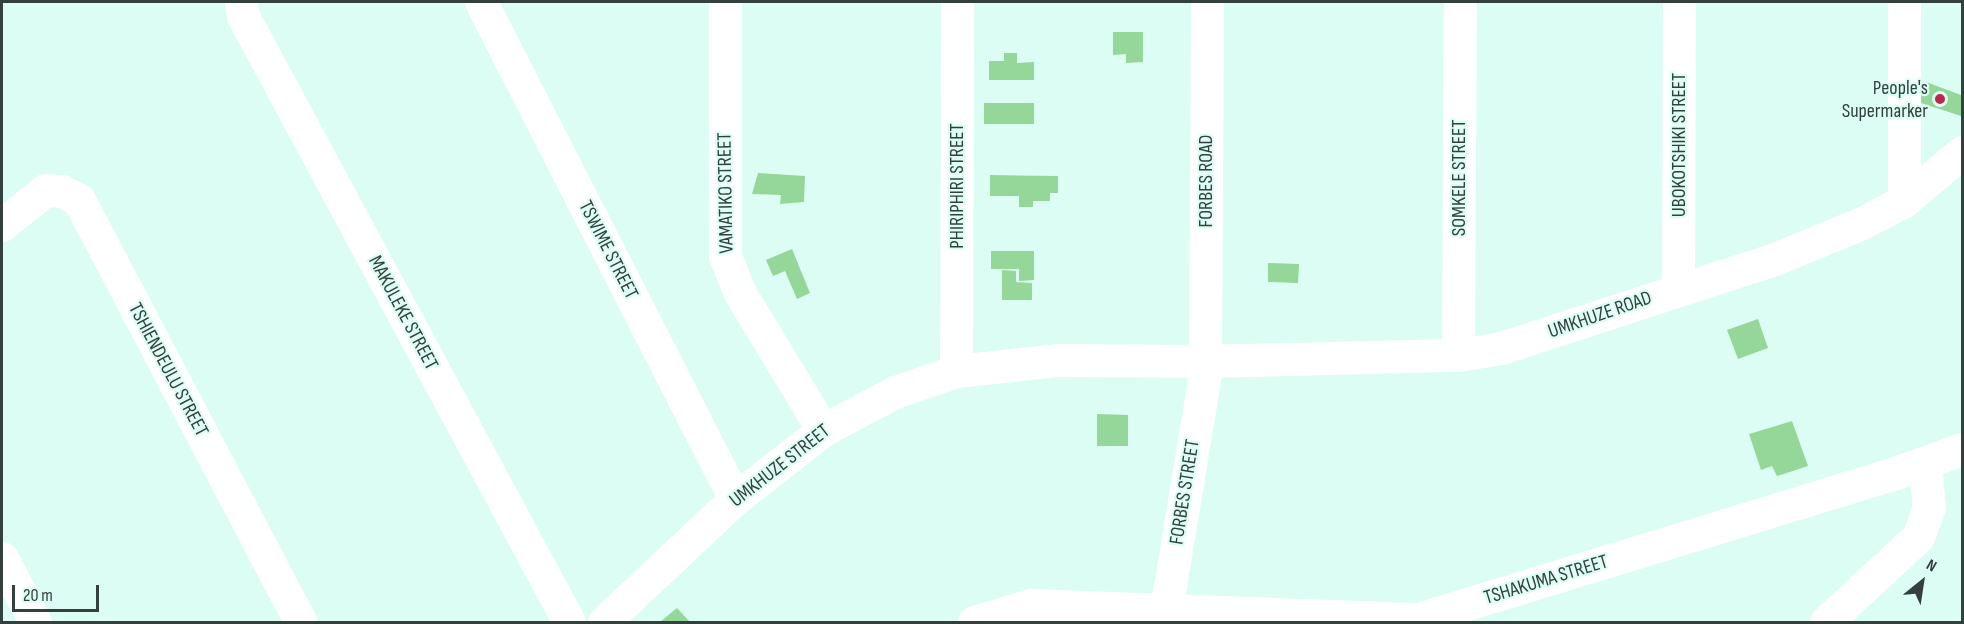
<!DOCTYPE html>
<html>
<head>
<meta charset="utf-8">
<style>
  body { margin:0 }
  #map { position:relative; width:1964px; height:624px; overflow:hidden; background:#dcfdf4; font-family:"Sofia Sans Condensed",sans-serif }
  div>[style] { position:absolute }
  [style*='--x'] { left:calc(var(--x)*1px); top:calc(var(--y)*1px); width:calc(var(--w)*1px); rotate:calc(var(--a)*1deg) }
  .building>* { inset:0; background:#95d699 }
  .street>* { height:33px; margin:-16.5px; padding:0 16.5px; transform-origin:16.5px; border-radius:16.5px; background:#fff }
  .secondary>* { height:33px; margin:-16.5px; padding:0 16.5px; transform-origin:16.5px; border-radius:16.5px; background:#fff }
  .dots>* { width:16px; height:16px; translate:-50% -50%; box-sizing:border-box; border:3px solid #dcfdf4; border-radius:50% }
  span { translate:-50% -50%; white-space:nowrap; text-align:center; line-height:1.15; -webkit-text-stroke:4.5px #dcfdf4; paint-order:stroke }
  .poi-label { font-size:20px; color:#33403d }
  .right { translate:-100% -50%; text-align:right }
  .street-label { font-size:20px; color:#33403d }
  .frame { position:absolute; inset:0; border:3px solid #33403d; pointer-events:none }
  .north { position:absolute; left:1892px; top:552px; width:60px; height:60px; -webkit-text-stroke:4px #dcfdf4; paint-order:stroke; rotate:30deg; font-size:16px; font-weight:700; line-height:24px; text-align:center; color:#33403d }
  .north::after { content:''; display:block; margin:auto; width:21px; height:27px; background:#33403d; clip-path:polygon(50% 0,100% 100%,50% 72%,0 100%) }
  .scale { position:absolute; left:12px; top:585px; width:87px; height:27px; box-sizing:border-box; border:3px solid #33403d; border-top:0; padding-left:8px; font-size:18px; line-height:21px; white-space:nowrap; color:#33403d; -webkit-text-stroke:4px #dcfdf4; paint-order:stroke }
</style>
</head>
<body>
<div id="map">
  <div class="building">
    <div style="clip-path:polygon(1113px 32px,1143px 32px,1143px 62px,1126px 63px,1126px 54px,1113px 55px)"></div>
    <div style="clip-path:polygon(1004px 53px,1017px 53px,1017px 63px,1034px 62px,1034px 80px,989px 80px,989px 61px,1004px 61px)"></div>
    <div style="clip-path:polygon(1926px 82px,1961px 95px,1961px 116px,1918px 102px)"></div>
    <div style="clip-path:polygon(984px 103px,1034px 103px,1034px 124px,984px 124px)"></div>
    <div style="clip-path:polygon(758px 173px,805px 176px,804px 202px,780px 204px,781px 195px,752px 194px)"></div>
    <div style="clip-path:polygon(990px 175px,1058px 176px,1058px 193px,1050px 193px,1050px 201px,1033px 201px,1033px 207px,1019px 207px,1019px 196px,990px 196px)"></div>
    <div style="clip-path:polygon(792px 249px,810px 293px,797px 299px,785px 271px,773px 276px,766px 260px)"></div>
    <div style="clip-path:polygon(991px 251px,1034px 251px,1034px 280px,1019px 281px,1019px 269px,991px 269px)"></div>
    <div style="clip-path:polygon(1268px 263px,1299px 264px,1298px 283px,1268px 282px)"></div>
    <div style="clip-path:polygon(1002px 270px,1016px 271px,1016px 282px,1032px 283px,1032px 300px,1002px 300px)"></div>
    <div style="clip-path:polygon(1758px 319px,1768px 348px,1738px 359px,1727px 330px)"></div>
    <div style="clip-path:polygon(1097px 414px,1128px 415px,1128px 446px,1097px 446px)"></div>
    <div style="clip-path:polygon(1792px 421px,1808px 466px,1777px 476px,1772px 466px,1761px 470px,1749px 434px)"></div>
    <div style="clip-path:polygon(677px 608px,690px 622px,660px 622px)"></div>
  </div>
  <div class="street">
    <div style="--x:241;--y:2;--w:14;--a:82"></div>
    <div style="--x:243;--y:16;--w:688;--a:61.72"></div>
    <div style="--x:481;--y:2;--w:558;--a:62.93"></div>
    <div style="--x:725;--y:2;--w:254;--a:90"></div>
    <div style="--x:725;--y:256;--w:40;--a:68"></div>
    <div style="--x:740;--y:293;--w:160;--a:58.8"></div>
    <div style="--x:1904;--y:2;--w:199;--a:90"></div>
    <div style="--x:2;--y:225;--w:55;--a:-39.1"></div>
    <div style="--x:45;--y:190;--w:17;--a:3"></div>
    <div style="--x:62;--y:191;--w:19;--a:28"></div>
    <div style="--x:79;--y:200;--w:477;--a:62.3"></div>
    <div style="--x:1678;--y:289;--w:287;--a:-89.8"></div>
    <div style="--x:1458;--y:355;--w:353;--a:-89.7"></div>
    <div style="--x:956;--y:371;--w:369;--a:-89.8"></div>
    <div style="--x:2;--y:558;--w:72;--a:62.7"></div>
    <div style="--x:604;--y:622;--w:180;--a:-43.2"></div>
    <div style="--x:735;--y:499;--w:112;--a:-38.1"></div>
    <div style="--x:823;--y:430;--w:81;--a:-27.8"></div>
    <div style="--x:895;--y:392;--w:65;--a:-19"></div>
    <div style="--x:956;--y:371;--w:103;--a:-6.2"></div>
    <div style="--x:1058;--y:360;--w:147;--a:0.4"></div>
    <div style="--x:974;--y:622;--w:59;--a:-16.9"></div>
    <div style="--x:1030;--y:605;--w:388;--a:2.1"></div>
    <div style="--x:1418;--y:619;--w:499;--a:-17"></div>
    <div style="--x:1895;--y:473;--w:71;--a:-19.7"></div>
    <div style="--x:1826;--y:622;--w:125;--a:-42.7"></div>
    <div style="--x:1918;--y:537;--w:32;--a:-70"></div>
    <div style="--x:1929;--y:507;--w:44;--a:-95.2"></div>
  </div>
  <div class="secondary">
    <div style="--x:1205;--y:361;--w:253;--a:-1.4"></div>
    <div style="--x:1458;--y:355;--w:44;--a:-9.2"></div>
    <div style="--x:1501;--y:348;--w:285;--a:-18"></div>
    <div style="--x:1772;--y:260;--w:97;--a:-22.3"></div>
    <div style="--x:1862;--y:223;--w:47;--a:-27.6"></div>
    <div style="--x:1904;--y:201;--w:76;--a:-40.2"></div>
    <div style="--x:1164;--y:622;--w:251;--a:-80.6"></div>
    <div style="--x:1205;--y:374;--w:372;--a:-89.7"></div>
  </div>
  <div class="dots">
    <div style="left:1940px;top:99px;background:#ba294b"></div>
  </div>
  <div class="poi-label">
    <span class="right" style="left:1928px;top:100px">People's<br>Supermarker</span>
  </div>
  <div class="street-label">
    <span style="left:1679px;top:145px;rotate:-90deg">UBOKOTSHIKI STREET</span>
    <span style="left:1459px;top:178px;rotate:-90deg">SOMKELE STREET</span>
    <span style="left:1206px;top:181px;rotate:-90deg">FORBES ROAD</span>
    <span style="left:957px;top:186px;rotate:-90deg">PHIRIPHIRI STREET</span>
    <span style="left:726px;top:193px;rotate:-91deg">VAMATIKO STREET</span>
    <span style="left:608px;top:250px;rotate:63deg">TSWIME STREET</span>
    <span style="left:403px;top:313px;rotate:62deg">MAKULEKE STREET</span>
    <span style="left:1600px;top:315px;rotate:-19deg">UMKHUZE ROAD</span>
    <span style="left:168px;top:370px;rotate:62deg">TSHIENDEULU STREET</span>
    <span style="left:780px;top:466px;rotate:-38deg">UMKHUZE STREET</span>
    <span style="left:1185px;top:492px;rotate:-81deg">FORBES STREET</span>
    <span style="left:1546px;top:580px;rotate:-17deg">TSHAKUMA STREET</span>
  </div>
  <div class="frame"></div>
  <div class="north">N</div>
  <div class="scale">20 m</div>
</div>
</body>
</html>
